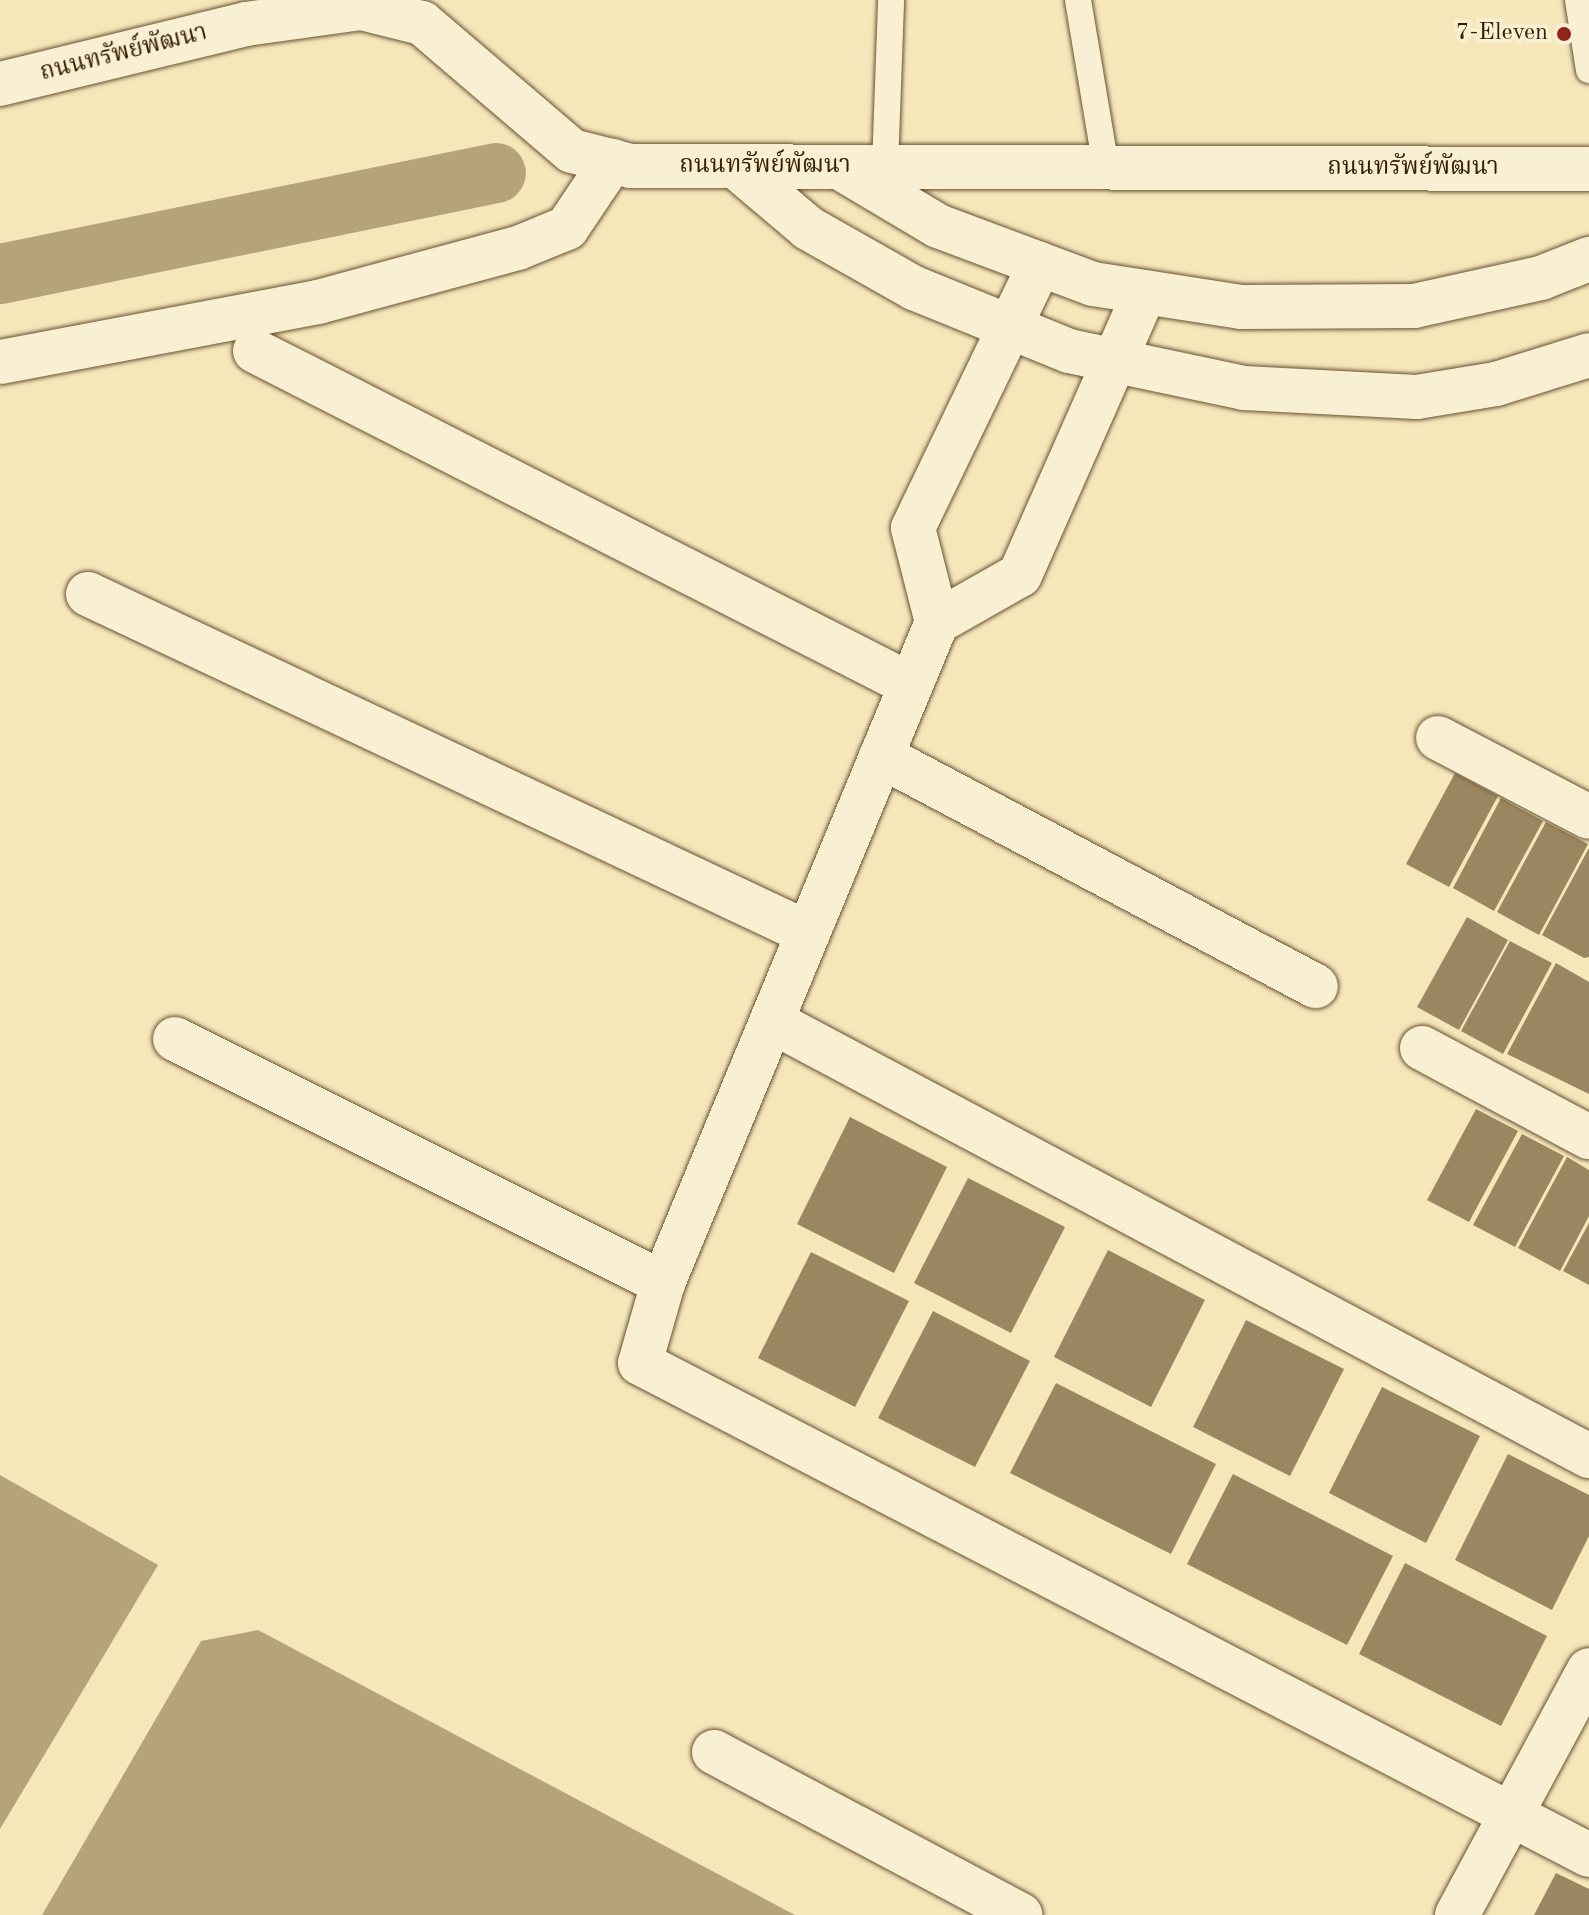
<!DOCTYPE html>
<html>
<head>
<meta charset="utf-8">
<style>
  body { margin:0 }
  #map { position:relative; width:1589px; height:1915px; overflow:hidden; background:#f6e7bb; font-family:"Old Standard TT","Noto Serif Thai",serif }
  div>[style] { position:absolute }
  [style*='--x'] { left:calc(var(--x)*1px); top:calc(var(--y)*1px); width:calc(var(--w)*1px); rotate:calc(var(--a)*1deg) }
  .water>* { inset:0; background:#b5a37c }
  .canal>* { height:60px; margin:-30px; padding:0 30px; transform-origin:30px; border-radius:30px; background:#b5a37c }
  .building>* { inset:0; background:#9a8762 }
  .roads { filter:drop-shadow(0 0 2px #665230) drop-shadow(0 0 2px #665230) }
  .lane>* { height:26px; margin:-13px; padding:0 13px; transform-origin:13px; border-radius:13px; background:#f9efd3 }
  .street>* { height:44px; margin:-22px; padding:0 22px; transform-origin:22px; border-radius:22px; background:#f9efd3 }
  .secondary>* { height:44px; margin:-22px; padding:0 22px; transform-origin:22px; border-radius:22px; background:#f9efd3 }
  .dots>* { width:22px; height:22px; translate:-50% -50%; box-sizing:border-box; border:4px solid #f9efd3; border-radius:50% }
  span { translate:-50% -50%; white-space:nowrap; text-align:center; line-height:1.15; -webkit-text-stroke:7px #f9efd3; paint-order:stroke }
  .poi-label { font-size:24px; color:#362001 }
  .right { translate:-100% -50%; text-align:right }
  .street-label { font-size:24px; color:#362001 }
</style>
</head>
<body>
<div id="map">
  <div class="water">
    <div style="clip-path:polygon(0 1475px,158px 1565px,0 1829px)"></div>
    <div style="clip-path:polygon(258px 1630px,795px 1915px,42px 1915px,201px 1641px)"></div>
  </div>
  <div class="canal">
    <div style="--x:0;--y:274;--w:506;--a:-11.51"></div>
  </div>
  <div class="building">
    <div style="clip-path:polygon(1455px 773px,1498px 796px,1449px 887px,1406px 864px)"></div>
    <div style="clip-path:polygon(1501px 798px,1543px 821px,1494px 911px,1453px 888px)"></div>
    <div style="clip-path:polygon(1546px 822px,1588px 844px,1539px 935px,1497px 912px)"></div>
    <div style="clip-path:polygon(1589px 848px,1589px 957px,1584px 958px,1542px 935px)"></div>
    <div style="clip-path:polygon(1467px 917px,1508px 940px,1459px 1030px,1417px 1007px)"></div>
    <div style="clip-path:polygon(1510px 941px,1552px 963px,1503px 1054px,1461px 1031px)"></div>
    <div style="clip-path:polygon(1556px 963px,1589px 982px,1589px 1094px,1507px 1054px)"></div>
    <div style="clip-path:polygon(1476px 1109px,1518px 1131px,1469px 1222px,1427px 1200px)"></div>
    <div style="clip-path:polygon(850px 1117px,947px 1167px,894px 1273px,797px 1224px)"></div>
    <div style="clip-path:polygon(1522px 1134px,1564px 1156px,1515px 1247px,1473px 1225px)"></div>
    <div style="clip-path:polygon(1567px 1157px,1589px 1170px,1589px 1216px,1560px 1271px,1518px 1248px)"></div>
    <div style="clip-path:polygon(968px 1178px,1065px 1227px,1011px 1333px,914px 1283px)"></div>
    <div style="clip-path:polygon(1589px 1223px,1589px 1285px,1563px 1271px)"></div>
    <div style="clip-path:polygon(1108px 1250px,1205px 1300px,1151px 1407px,1054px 1357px)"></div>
    <div style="clip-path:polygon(811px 1252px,909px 1301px,855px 1407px,758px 1358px)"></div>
    <div style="clip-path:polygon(933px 1311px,1030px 1361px,975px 1467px,878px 1418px)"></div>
    <div style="clip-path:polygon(1246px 1320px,1344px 1369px,1290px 1476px,1193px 1427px)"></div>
    <div style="clip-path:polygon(1056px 1383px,1216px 1464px,1171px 1554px,1010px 1473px)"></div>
    <div style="clip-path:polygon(1382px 1387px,1480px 1436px,1426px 1543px,1329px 1493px)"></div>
    <div style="clip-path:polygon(1508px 1454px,1589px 1495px,1589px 1536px,1552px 1610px,1455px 1560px)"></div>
    <div style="clip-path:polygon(1233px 1474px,1393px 1556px,1347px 1645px,1187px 1564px)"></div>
    <div style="clip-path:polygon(1405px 1563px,1547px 1636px,1501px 1726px,1359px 1654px)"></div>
    <div style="clip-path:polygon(1556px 1873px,1589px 1889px,1589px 1915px,1534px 1915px)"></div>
  </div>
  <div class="roads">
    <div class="lane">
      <div style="--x:1078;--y:0;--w:170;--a:80.5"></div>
      <div style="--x:1578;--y:0;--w:71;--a:81.1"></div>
      <div style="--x:885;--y:167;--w:167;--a:-87.9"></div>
    </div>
    <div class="street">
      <div style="--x:735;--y:166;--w:96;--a:40.3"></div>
      <div style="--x:808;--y:228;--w:122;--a:29.5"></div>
      <div style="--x:914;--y:288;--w:167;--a:22.1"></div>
      <div style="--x:1069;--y:351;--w:179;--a:11.9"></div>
      <div style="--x:1244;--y:388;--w:173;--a:3"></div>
      <div style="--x:1417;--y:397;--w:80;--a:-9.3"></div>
      <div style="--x:1496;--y:384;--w:97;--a:-17.3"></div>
      <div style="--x:839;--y:167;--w:115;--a:30.8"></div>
      <div style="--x:938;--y:226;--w:165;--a:20.5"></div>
      <div style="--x:1093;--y:284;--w:150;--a:8.8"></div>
      <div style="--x:1241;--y:307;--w:173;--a:-0.3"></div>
      <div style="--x:1414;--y:306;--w:130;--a:-12.4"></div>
      <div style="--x:1541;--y:278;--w:52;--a:-21.6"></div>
      <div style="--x:1040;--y:264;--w:293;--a:115.7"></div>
      <div style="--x:913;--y:528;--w:97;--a:75.7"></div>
      <div style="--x:937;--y:622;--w:95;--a:-29.5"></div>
      <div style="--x:1020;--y:575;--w:309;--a:-66.2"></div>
      <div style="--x:255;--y:351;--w:736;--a:26.98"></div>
      <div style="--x:0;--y:362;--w:324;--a:-10.7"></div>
      <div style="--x:318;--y:302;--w:207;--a:-15.1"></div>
      <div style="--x:518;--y:248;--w:53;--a:-22.2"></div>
      <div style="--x:567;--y:228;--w:81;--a:-56.1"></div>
      <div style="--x:88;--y:594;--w:796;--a:25.21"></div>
      <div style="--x:937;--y:622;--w:716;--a:112.52"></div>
      <div style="--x:663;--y:1283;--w:83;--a:106"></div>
      <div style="--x:640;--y:1363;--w:1069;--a:27.4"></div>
      <div style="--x:1438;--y:738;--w:170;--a:27.6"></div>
      <div style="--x:881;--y:756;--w:492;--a:27.9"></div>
      <div style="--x:775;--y:1023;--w:922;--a:28.01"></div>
      <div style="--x:175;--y:1039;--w:546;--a:26.57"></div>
      <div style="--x:1422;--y:1048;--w:189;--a:28.1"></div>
      <div style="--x:714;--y:1752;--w:347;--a:28"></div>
      <div style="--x:1457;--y:1915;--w:278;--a:-61.7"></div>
    </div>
    <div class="secondary">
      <div style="--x:0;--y:84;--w:253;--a:-13.7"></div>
      <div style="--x:246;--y:24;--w:116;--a:-7.9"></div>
      <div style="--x:361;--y:8;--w:63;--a:13.8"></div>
      <div style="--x:422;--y:23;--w:197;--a:40.5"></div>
      <div style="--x:572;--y:151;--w:61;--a:14.3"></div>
      <div style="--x:631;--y:166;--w:958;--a:0.18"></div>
    </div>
  </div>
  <div class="dots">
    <div style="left:1564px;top:34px;background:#8f2418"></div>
  </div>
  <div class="poi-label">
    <span class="right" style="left:1548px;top:34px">7-Eleven</span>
  </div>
  <div class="street-label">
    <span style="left:124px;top:54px;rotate:-14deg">ถนนทรัพย์พัฒนา</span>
    <span style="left:765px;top:167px">ถนนทรัพย์พัฒนา</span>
    <span style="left:1413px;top:169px">ถนนทรัพย์พัฒนา</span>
  </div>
</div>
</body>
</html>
